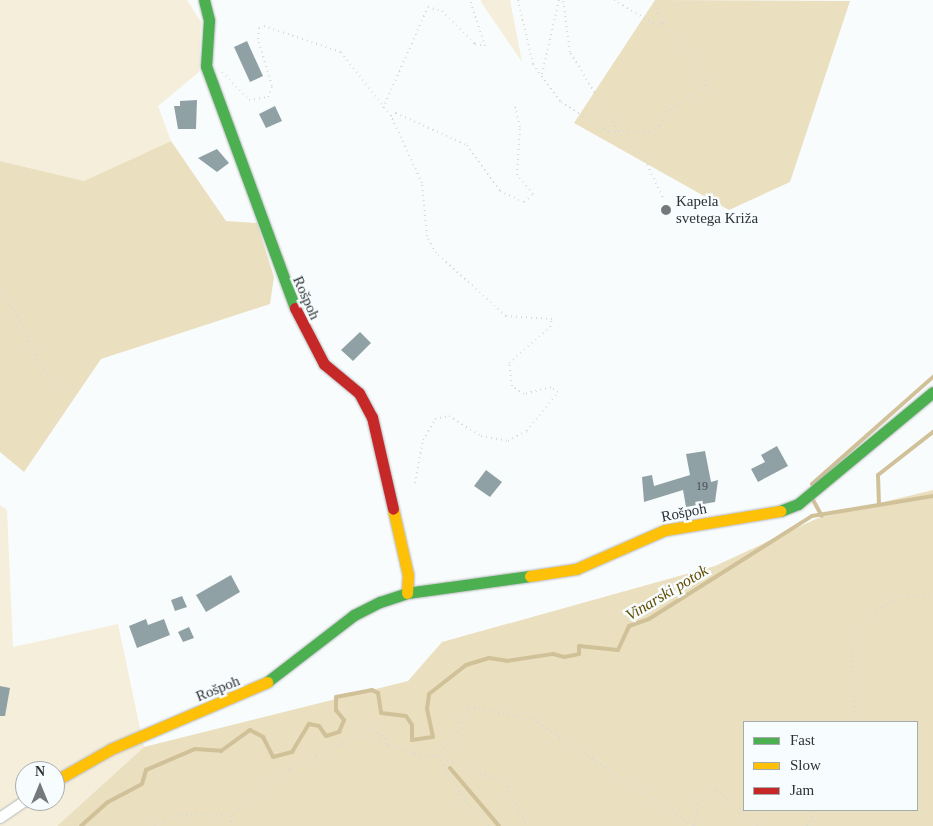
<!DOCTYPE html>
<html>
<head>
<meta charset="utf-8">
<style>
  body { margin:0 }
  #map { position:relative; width:933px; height:826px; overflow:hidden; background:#f9fcfd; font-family:Georgia,serif }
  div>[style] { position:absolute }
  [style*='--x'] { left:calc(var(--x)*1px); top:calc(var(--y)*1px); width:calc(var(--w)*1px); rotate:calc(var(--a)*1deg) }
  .green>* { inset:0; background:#f5eeda }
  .forest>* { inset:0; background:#eadfbe }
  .stream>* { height:4px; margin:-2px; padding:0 2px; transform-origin:2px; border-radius:2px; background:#d0c198 }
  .building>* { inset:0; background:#90a1a6 }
  .path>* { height:2px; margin-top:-1px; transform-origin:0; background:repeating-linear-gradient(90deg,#d8d9d9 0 1px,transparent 0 5px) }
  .roads { filter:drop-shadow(0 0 1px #b5b9ba) drop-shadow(0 0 1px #b5b9ba) }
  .street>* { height:10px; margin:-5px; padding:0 5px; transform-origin:5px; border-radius:5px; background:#feffff }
  .fast>* { height:11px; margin:-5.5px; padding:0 5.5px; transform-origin:5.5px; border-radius:5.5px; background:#4caf50 }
  .slow>* { height:11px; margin:-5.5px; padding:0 5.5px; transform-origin:5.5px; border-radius:5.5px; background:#ffc107 }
  .jam>* { height:11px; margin:-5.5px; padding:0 5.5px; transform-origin:5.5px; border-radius:5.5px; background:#c62828 }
  .dots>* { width:14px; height:14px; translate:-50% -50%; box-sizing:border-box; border:2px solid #f7fdff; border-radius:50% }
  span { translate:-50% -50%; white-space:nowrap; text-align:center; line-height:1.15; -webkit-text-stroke:5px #f7fdff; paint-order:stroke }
  .number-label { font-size:12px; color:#464e50 }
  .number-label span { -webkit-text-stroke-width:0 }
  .poi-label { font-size:15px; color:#2d3234 }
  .left { translate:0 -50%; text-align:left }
  .street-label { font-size:15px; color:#2d3234 }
  .water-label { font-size:16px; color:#644d00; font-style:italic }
  .legend { position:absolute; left:743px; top:721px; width:175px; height:90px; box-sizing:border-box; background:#f7fdff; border:1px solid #a6acae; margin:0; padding:6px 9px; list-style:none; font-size:15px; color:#2d3234 }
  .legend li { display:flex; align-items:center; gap:10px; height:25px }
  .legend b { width:25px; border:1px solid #a6acae }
  .north { position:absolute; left:15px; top:761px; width:50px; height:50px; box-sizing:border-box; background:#f7fdff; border:1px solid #a6acae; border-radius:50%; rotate:0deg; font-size:14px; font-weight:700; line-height:20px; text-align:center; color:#2d3234 }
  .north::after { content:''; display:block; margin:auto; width:18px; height:22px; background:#74797a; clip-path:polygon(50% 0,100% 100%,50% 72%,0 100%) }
</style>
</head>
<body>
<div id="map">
  <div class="green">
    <div style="clip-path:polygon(0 0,187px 0,201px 22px,199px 72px,158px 106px,171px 141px,84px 181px,0 161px)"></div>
    <div style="clip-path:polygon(481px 0,510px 0,522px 62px,481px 2px)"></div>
    <div style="clip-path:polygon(evenodd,0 505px,7px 510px,13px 647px,118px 624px,144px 747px,57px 826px,0 826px,0 505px,25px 771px,55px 771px,55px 801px,25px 801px,25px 771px)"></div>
  </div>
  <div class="forest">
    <div style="clip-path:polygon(655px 0,850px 1px,790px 182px,729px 210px,574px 123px)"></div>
    <div style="clip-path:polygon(171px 141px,226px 221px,257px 223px,274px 277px,270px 304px,101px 359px,24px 472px,0 452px,0 161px,84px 181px)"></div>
    <div style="clip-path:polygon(evenodd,933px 490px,933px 826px,57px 826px,144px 747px,408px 681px,442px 642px,715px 566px,818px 518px,933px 490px,917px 722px,917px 810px,744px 810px,744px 722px,917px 722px)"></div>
  </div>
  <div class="stream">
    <div style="--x:812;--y:484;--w:162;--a:-41.5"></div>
    <div style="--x:813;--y:500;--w:18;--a:61"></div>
    <div style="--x:879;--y:504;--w:29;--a:-92"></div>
    <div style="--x:878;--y:475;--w:70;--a:-38"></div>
    <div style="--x:450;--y:768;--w:76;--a:49.8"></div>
    <div style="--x:81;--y:826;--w:36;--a:-42"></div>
    <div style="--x:108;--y:802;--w:38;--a:-28"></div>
    <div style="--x:142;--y:784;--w:15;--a:-74"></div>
    <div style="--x:146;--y:770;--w:53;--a:-23.2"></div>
    <div style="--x:195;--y:749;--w:26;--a:4"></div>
    <div style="--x:221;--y:751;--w:36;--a:-36"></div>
    <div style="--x:250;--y:730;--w:15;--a:28"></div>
    <div style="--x:263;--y:737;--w:22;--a:63"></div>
    <div style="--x:273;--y:757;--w:20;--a:-15"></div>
    <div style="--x:292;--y:752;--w:33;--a:-59"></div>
    <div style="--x:309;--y:724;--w:10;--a:11"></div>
    <div style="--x:319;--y:726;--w:12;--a:55"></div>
    <div style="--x:326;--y:736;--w:14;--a:-17"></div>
    <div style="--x:339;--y:732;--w:13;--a:-67"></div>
    <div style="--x:344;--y:720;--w:13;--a:-129"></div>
    <div style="--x:336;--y:710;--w:13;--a:-90"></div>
    <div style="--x:336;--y:697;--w:37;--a:-11"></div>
    <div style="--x:372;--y:690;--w:7;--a:27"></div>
    <div style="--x:378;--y:693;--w:20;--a:81"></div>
    <div style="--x:381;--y:713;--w:25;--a:7"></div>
    <div style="--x:406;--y:716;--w:11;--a:56"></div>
    <div style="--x:412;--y:725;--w:15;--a:90"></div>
    <div style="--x:412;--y:740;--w:21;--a:-8"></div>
    <div style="--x:433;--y:737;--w:29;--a:-102"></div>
    <div style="--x:427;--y:709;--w:15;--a:-82"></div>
    <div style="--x:429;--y:694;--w:47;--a:-38.1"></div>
    <div style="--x:466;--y:665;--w:24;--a:-17"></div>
    <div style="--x:489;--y:658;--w:18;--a:9"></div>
    <div style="--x:507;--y:661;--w:47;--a:-8.7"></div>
    <div style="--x:553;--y:654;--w:11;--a:15"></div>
    <div style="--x:564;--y:657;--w:15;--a:-11"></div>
    <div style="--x:579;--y:654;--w:8;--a:-90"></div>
    <div style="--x:579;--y:646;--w:39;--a:6"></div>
    <div style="--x:618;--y:650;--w:26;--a:-65"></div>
    <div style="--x:629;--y:626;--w:21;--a:-19"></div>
    <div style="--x:649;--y:619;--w:193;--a:-32.3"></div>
    <div style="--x:812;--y:516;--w:123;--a:-9.4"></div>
  </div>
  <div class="building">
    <div style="clip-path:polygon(247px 41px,263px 76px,250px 82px,234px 47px)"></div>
    <div style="clip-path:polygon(197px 100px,196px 129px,178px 129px,174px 106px,180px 106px,180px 101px)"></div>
    <div style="clip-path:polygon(275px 106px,282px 121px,266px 128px,259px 114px)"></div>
    <div style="clip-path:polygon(217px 149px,229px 163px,217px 172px,198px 158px)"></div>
    <div style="clip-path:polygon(360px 332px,371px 343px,353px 361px,341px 350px)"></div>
    <div style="clip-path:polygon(777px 446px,788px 466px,758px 482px,751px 469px,765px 462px,761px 455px)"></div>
    <div style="clip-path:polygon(705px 451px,711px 482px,718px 480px,715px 502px,686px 507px,683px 490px,644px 502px,642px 477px,652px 475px,654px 486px,690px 475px,686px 454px)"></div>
    <div style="clip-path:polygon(486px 470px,502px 482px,490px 497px,474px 486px)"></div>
    <div style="clip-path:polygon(231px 575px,240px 592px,206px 612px,196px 595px)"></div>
    <div style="clip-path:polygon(182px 596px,187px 607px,175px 611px,171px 600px)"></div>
    <div style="clip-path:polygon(146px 619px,148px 625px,164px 619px,170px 635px,137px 648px,129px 626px)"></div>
    <div style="clip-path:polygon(189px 627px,194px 638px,183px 642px,178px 632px)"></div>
    <div style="clip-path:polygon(0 686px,10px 688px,5px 716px,0 716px)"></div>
  </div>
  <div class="path">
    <div style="--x:518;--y:0;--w:66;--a:76.8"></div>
    <div style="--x:533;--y:64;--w:47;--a:53.6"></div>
    <div style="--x:561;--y:102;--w:57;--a:32"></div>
    <div style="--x:609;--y:132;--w:9;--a:-6"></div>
    <div style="--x:618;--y:131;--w:92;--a:-121.3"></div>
    <div style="--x:570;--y:52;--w:52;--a:-97.7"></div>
    <div style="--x:614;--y:0;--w:49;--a:30.8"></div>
    <div style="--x:656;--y:25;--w:7;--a:-16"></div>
    <div style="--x:663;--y:23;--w:25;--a:-113"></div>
    <div style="--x:222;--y:72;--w:39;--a:46"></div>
    <div style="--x:249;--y:100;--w:19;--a:-9"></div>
    <div style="--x:268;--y:97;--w:12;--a:-70"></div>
    <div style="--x:272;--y:86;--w:49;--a:-106.6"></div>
    <div style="--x:258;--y:39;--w:11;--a:-85"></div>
    <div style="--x:259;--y:28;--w:5;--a:-22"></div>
    <div style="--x:264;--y:26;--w:81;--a:18.7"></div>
    <div style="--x:341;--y:52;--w:81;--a:52"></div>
    <div style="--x:542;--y:74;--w:76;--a:-77.1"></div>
    <div style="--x:383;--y:108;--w:111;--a:-66"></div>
    <div style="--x:428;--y:7;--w:15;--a:16"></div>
    <div style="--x:442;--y:11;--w:47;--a:45"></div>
    <div style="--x:475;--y:44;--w:10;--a:11"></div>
    <div style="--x:485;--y:46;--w:48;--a:-108.1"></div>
    <div style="--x:618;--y:131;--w:32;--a:2"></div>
    <div style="--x:650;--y:132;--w:12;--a:-31"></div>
    <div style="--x:660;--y:126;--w:15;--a:-70"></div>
    <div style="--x:665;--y:112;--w:49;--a:-31.8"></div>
    <div style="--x:707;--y:86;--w:11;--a:-105"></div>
    <div style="--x:704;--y:75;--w:66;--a:-128.3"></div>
    <div style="--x:618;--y:131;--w:40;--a:47"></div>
    <div style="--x:645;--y:160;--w:44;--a:64.6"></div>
    <div style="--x:0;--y:291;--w:37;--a:56"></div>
    <div style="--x:21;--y:322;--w:42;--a:67.7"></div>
    <div style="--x:37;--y:361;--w:37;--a:49"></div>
    <div style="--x:415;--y:483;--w:44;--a:-79.5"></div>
    <div style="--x:423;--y:440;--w:24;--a:-60"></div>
    <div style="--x:435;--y:419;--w:14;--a:-12"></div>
    <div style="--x:449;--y:416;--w:38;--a:32"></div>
    <div style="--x:481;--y:436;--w:27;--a:10"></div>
    <div style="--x:508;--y:441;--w:21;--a:-28"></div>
    <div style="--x:527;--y:431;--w:50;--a:-51.5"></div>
    <div style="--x:558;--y:392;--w:9;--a:-144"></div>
    <div style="--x:551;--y:387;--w:28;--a:165"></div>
    <div style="--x:524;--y:394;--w:14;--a:-146"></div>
    <div style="--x:512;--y:386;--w:23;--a:-97"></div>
    <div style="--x:509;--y:363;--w:55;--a:-41.3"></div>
    <div style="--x:550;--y:327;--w:8;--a:-76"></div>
    <div style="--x:552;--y:319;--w:46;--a:-176.3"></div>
    <div style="--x:506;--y:316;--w:94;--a:-138"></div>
    <div style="--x:436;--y:253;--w:19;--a:-118"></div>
    <div style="--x:427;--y:236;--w:53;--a:-95.4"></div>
    <div style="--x:422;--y:183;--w:74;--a:-114.8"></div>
    <div style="--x:391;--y:116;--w:6;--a:-31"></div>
    <div style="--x:396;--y:113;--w:78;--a:24.3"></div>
    <div style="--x:467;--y:145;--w:57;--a:54.3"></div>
    <div style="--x:500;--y:191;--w:26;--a:25"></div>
    <div style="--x:524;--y:202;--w:12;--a:-42"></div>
    <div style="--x:533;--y:194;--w:25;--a:-130"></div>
    <div style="--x:517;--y:175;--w:48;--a:-86.4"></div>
    <div style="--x:520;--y:127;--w:21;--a:-104"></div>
    <div style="--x:854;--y:722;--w:72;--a:-90.8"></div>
    <div style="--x:853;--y:650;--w:20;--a:-75"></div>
    <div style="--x:858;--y:631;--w:28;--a:-48"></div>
    <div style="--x:877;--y:610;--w:30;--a:-28"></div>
    <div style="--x:903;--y:596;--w:30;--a:2"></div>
    <div style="--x:365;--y:724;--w:28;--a:35"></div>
    <div style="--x:438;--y:756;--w:31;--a:-50"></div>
    <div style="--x:458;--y:732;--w:28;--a:-67"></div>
    <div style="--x:469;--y:706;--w:66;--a:12.2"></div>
    <div style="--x:534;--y:720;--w:192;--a:33.5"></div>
    <div style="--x:438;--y:756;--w:51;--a:59.4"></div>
    <div style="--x:464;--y:800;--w:37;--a:45"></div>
    <div style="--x:231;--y:816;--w:10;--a:84"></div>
    <div style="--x:695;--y:825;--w:22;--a:-82"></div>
    <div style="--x:698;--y:803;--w:23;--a:-38"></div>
    <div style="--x:716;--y:789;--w:57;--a:40.7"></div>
    <div style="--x:154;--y:826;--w:30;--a:-24"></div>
    <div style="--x:181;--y:814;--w:50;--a:2.3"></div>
    <div style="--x:231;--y:816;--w:65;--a:-40.6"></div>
    <div style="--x:280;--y:774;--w:89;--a:-26"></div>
    <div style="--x:360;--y:735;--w:58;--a:19.1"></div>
    <div style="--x:415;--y:754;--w:23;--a:5"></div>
    <div style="--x:438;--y:756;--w:71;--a:21.5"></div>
    <div style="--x:504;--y:782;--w:50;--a:62.4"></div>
    <div style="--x:807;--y:826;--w:18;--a:-61"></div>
  </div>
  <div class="roads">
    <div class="street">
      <div style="--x:0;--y:818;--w:30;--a:-34"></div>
    </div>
    <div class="fast">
      <div style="--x:204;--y:0;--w:21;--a:76"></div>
      <div style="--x:209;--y:20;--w:46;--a:93.7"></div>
      <div style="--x:206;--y:66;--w:258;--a:69.8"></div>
      <div style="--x:780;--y:511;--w:19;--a:-21"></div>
      <div style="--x:798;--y:504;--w:175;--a:-39.7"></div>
      <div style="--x:267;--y:682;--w:110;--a:-37.6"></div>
      <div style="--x:354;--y:615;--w:29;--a:-27"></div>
      <div style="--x:380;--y:602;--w:28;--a:-18"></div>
      <div style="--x:407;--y:593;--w:124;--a:-7.9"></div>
    </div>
    <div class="slow">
      <div style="--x:393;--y:509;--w:68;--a:77.2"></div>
      <div style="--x:408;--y:575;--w:18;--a:93"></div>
      <div style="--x:530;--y:576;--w:47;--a:-8.7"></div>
      <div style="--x:576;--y:569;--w:97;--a:-23.7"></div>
      <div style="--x:665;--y:530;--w:117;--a:-9.4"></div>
      <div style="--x:55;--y:781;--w:64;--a:-29.7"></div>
      <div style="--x:111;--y:749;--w:170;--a:-23.2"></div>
    </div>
    <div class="jam">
      <div style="--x:295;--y:308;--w:63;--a:62.6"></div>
      <div style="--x:324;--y:364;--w:45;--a:39.6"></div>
      <div style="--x:359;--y:393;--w:27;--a:62"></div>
      <div style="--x:372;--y:417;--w:94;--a:77.1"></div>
    </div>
  </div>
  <div class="dots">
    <div style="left:666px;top:210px;background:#74797a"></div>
  </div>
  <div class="number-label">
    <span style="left:702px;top:487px">19</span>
  </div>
  <div class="poi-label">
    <span class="left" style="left:676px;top:210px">Kapela<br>svetega Križa</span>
  </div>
  <div class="street-label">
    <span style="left:306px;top:298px;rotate:66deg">Rošpoh</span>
    <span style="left:684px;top:513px;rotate:-11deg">Rošpoh</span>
    <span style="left:218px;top:689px;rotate:-22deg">Rošpoh</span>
  </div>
  <div class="water-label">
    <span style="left:667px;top:593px;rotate:-31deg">Vinarski potok</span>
  </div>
  <ul class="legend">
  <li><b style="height:6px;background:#4caf50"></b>Fast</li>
  <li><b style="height:6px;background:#ffc107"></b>Slow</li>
  <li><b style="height:6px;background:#c62828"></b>Jam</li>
  </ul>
  <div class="north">N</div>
</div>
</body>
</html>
